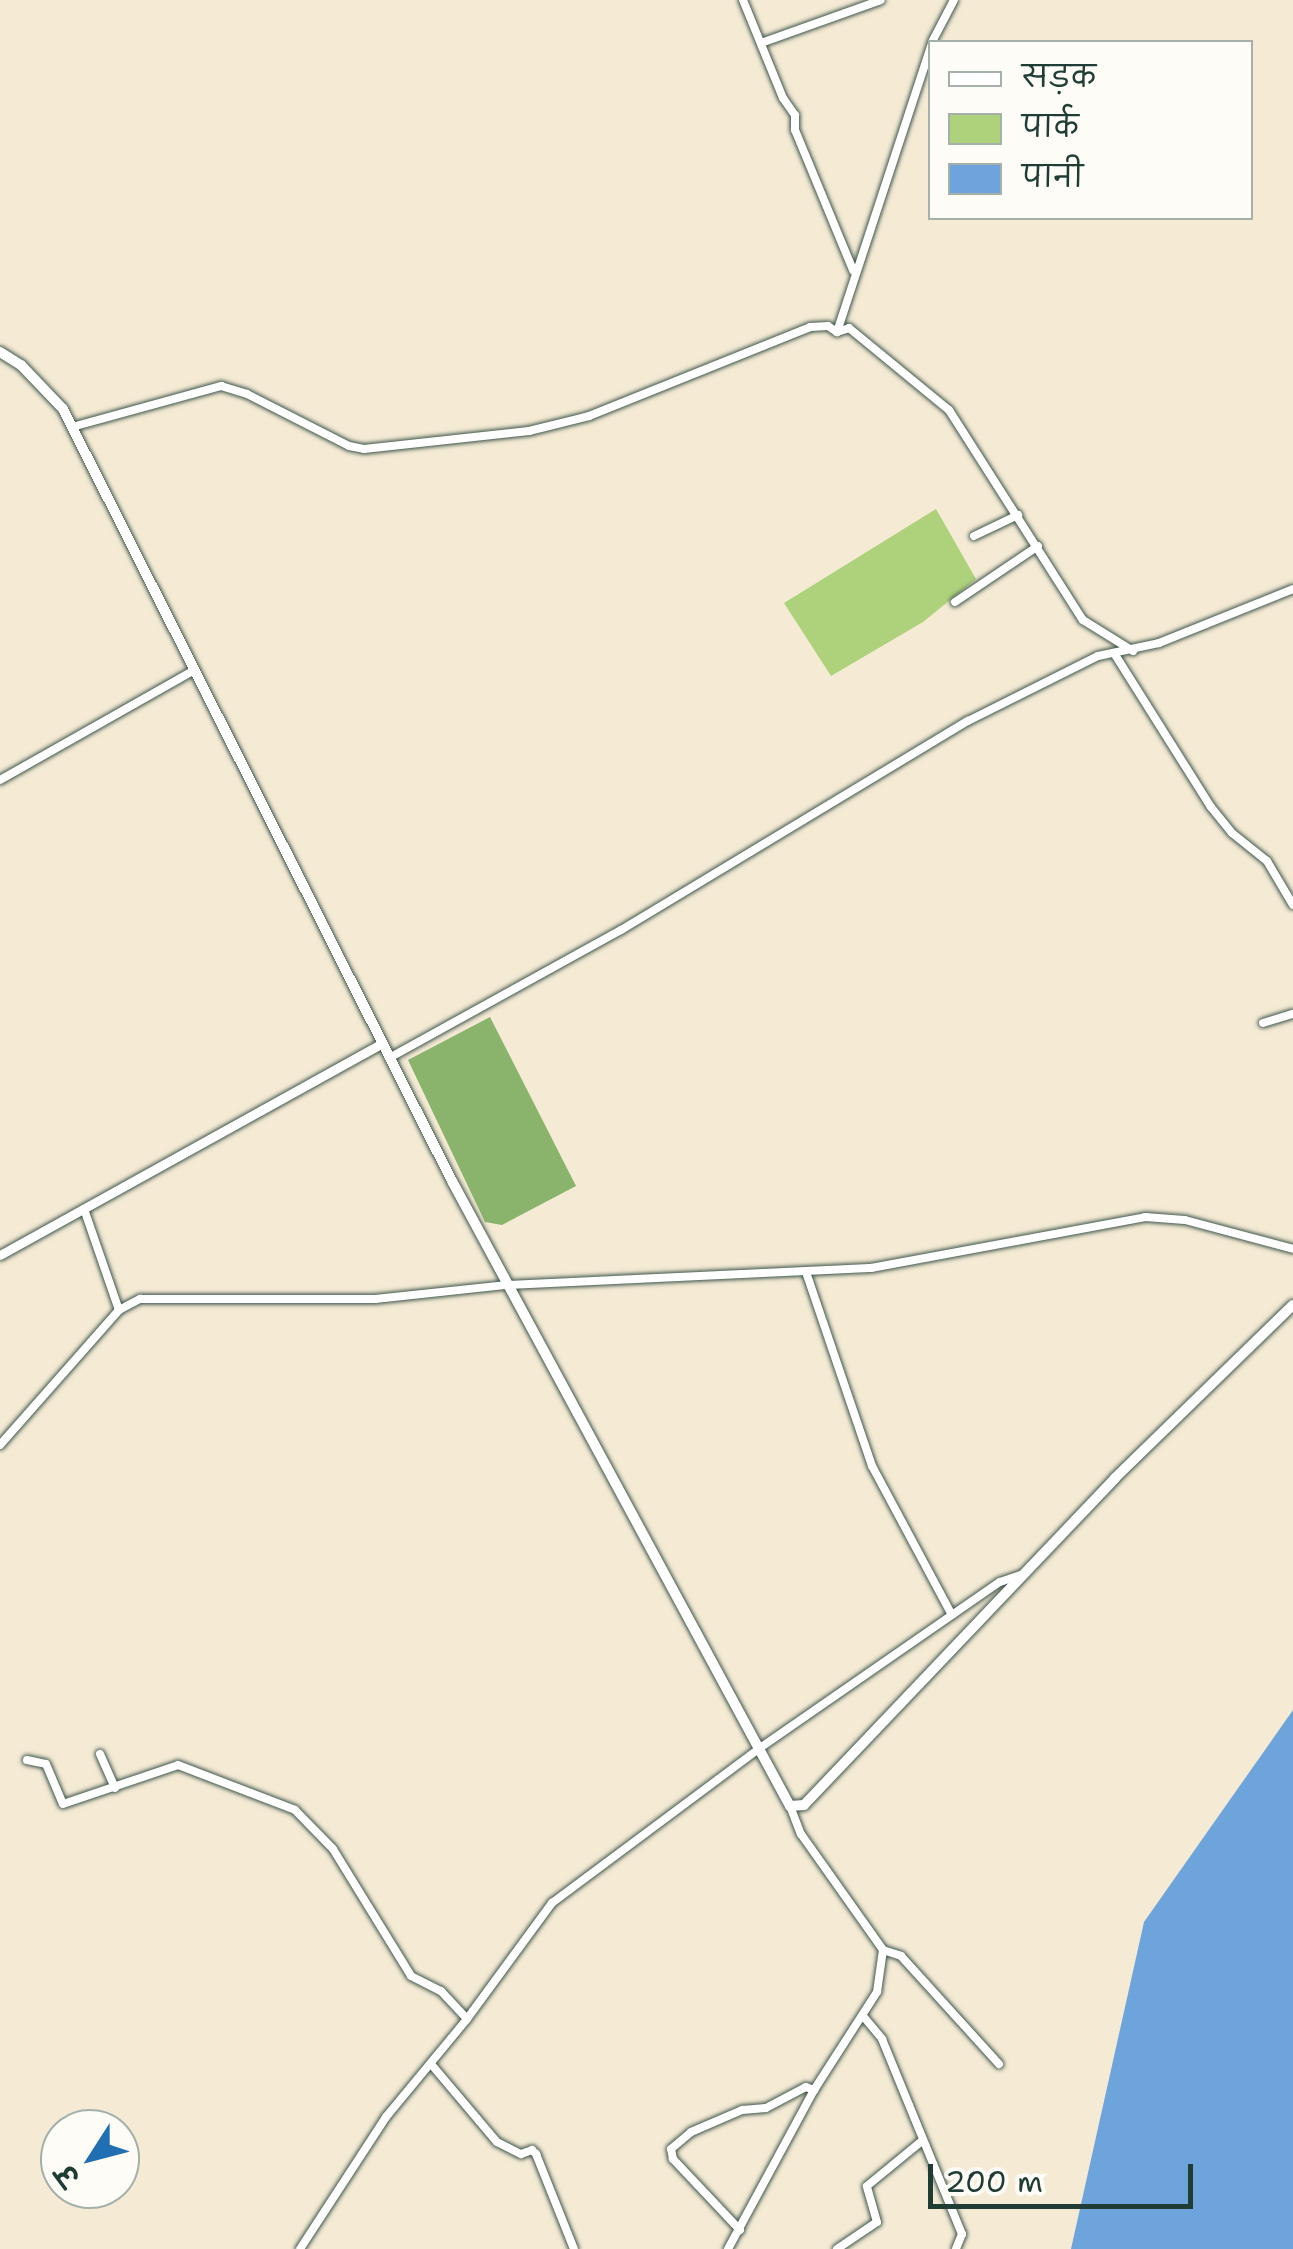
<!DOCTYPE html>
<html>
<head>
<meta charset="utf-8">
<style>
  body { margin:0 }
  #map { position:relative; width:1293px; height:2249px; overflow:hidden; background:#f5ebd5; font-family:"Shantell Sans","Playpen Sans Deva",sans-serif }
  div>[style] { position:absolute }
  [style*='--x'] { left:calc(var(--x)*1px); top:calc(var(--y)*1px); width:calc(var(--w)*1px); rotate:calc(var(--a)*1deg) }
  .green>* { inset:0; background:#add27b }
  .forest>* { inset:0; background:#8ab46b }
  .water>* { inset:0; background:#6ea4dc }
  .roads { filter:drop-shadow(0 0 2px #3f574c) drop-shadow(0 0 2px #3f574c) }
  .minor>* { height:8px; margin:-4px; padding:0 4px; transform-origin:4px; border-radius:4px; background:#fff }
  .tertiary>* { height:9px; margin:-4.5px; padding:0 4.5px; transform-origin:4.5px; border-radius:4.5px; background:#fff }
  .secondary>* { height:10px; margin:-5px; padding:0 5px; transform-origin:5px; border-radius:5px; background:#fff }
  span { translate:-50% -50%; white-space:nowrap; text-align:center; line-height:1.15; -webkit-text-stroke:9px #fdfcf7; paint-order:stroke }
  .legend { position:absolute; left:928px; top:40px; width:325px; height:180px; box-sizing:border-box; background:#fdfcf7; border:2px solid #a4b0a9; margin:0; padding:12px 18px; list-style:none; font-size:30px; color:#1f3d34 }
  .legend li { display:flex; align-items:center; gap:20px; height:50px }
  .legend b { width:50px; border:2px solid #a4b0a9 }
  .north { position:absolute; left:40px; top:2109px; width:100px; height:100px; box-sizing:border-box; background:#fdfcf7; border:2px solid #a4b0a9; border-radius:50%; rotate:234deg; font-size:28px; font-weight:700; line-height:40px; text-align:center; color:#1f3d34 }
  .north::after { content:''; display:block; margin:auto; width:35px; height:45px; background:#1f6fb2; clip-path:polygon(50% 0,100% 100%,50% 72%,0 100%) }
  .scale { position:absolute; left:928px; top:2164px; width:265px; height:45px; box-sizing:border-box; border:5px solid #1f3d34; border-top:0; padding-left:12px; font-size:30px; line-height:35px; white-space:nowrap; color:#1f3d34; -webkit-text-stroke:8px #fdfcf7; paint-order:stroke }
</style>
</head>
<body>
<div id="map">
  <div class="green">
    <div style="clip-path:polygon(936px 509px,976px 579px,923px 622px,831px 676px,784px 603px)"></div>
  </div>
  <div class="forest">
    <div style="clip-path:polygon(490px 1017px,576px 1186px,502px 1225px,485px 1222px,408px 1060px)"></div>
  </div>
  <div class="water">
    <div style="clip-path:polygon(1293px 1710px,1293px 2249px,1071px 2249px,1144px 1922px)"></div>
  </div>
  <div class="roads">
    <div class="minor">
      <div style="--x:743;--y:0;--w:106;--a:67.8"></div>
      <div style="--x:783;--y:98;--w:21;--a:55"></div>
      <div style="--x:795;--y:115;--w:15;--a:90"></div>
      <div style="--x:795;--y:130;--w:152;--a:67.5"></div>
      <div style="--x:932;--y:42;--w:47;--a:-62.4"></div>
      <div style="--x:761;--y:43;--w:127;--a:-19.7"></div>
      <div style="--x:837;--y:332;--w:301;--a:-71.8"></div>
      <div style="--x:72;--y:427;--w:155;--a:-15.4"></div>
      <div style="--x:221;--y:386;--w:27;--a:17"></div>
      <div style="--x:247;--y:394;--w:114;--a:27"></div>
      <div style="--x:349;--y:446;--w:15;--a:11"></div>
      <div style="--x:364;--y:449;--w:166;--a:-6.2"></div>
      <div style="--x:529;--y:431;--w:62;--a:-14"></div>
      <div style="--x:589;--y:416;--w:238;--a:-21.9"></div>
      <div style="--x:810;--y:327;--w:18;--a:-3"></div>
      <div style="--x:828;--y:326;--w:11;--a:34"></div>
      <div style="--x:837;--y:332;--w:13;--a:-18"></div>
      <div style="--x:849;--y:328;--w:129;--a:39.4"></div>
      <div style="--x:949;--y:410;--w:249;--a:57.5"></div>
      <div style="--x:1083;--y:620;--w:59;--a:31.8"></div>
      <div style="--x:974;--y:536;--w:49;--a:-25.5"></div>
      <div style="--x:955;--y:602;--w:100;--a:-34"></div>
      <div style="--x:1114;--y:653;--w:182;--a:57.8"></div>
      <div style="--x:1211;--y:807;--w:33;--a:51"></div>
      <div style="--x:1232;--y:833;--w:45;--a:38.7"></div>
      <div style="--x:1267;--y:861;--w:51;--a:59.4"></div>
      <div style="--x:0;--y:780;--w:222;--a:-29.5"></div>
      <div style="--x:1263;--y:1023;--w:31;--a:-17"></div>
      <div style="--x:389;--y:1058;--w:265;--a:-28.9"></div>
      <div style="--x:621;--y:930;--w:405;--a:-31.1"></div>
      <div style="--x:968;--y:721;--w:145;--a:-26.6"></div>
      <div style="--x:1098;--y:656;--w:62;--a:-12"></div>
      <div style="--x:1159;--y:643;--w:144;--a:-21.9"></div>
      <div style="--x:84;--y:1209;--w:107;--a:70.9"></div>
      <div style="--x:806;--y:1272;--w:205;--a:71.2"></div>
      <div style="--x:872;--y:1466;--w:169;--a:61.8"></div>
      <div style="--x:0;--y:1445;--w:180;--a:-48.6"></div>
      <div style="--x:119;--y:1310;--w:24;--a:-28"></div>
      <div style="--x:140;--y:1299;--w:235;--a:0"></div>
      <div style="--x:375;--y:1299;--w:133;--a:-6.1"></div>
      <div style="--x:507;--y:1285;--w:364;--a:-2.7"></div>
      <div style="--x:871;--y:1268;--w:279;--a:-10.5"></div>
      <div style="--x:1145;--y:1217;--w:40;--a:4.3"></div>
      <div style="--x:1185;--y:1220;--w:112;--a:15"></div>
      <div style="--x:100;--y:1754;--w:37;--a:66"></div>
      <div style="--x:27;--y:1760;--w:19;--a:12"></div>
      <div style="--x:46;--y:1764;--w:43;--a:67"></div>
      <div style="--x:63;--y:1804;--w:121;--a:-18.7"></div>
      <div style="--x:178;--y:1765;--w:125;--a:21"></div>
      <div style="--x:295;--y:1810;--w:54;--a:45.7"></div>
      <div style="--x:333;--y:1849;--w:149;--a:58.4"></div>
      <div style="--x:411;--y:1976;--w:34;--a:27"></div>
      <div style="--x:441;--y:1991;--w:38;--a:47"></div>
      <div style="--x:790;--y:1806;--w:30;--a:69"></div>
      <div style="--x:801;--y:1834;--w:142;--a:54.7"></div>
      <div style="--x:883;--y:1950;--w:19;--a:18"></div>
      <div style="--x:901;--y:1956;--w:146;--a:47.8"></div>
      <div style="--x:863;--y:2016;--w:30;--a:50"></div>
      <div style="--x:882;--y:2039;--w:211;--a:67.7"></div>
      <div style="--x:962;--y:2234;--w:16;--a:112"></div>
      <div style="--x:431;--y:2064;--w:102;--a:49.8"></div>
      <div style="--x:497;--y:2142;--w:27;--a:27"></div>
      <div style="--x:521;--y:2154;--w:12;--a:-20"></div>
      <div style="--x:532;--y:2150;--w:6;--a:45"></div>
      <div style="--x:536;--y:2154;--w:102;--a:68.2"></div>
      <div style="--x:740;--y:2230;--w:98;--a:-133.3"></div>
      <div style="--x:673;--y:2159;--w:10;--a:-101"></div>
      <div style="--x:671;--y:2149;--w:26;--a:-40"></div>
      <div style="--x:691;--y:2132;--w:56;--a:-23.3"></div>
      <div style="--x:742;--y:2110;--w:24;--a:-5"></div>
      <div style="--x:766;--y:2108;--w:45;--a:-27.7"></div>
      <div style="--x:806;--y:2087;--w:9;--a:21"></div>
      <div style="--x:300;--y:2249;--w:158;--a:-56.9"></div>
      <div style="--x:386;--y:2117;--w:127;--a:-50.4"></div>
      <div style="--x:467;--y:2019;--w:144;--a:-53.8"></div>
      <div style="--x:552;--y:1903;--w:256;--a:-36.7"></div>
      <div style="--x:757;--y:1750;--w:295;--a:-34.7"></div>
      <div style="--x:1000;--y:1582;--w:24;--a:-19"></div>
      <div style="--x:728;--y:2249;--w:181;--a:-61.6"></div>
      <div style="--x:814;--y:2090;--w:117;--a:-57.3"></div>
      <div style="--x:877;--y:1992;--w:42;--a:-81.9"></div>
      <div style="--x:837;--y:2249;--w:48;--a:-34"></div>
      <div style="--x:877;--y:2222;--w:37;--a:-106"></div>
      <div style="--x:867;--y:2186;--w:72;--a:-39.4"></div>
    </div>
    <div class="tertiary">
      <div style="--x:0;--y:1255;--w:437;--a:-29"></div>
    </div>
    <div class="secondary">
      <div style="--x:0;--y:352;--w:25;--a:32"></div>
      <div style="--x:21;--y:365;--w:61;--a:46.3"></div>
      <div style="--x:63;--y:409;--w:864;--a:63.26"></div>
      <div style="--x:452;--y:1181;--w:711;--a:61.6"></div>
      <div style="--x:790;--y:1806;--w:14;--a:-4"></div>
      <div style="--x:804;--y:1805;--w:451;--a:-46.4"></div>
      <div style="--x:1115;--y:1478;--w:248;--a:-44.2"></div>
    </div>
  </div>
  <ul class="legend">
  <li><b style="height:12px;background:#fff"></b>सड़क</li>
  <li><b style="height:28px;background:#add27b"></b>पार्क</li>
  <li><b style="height:28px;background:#6ea4dc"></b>पानी</li>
  </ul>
  <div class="north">उ</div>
  <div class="scale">200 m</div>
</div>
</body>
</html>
